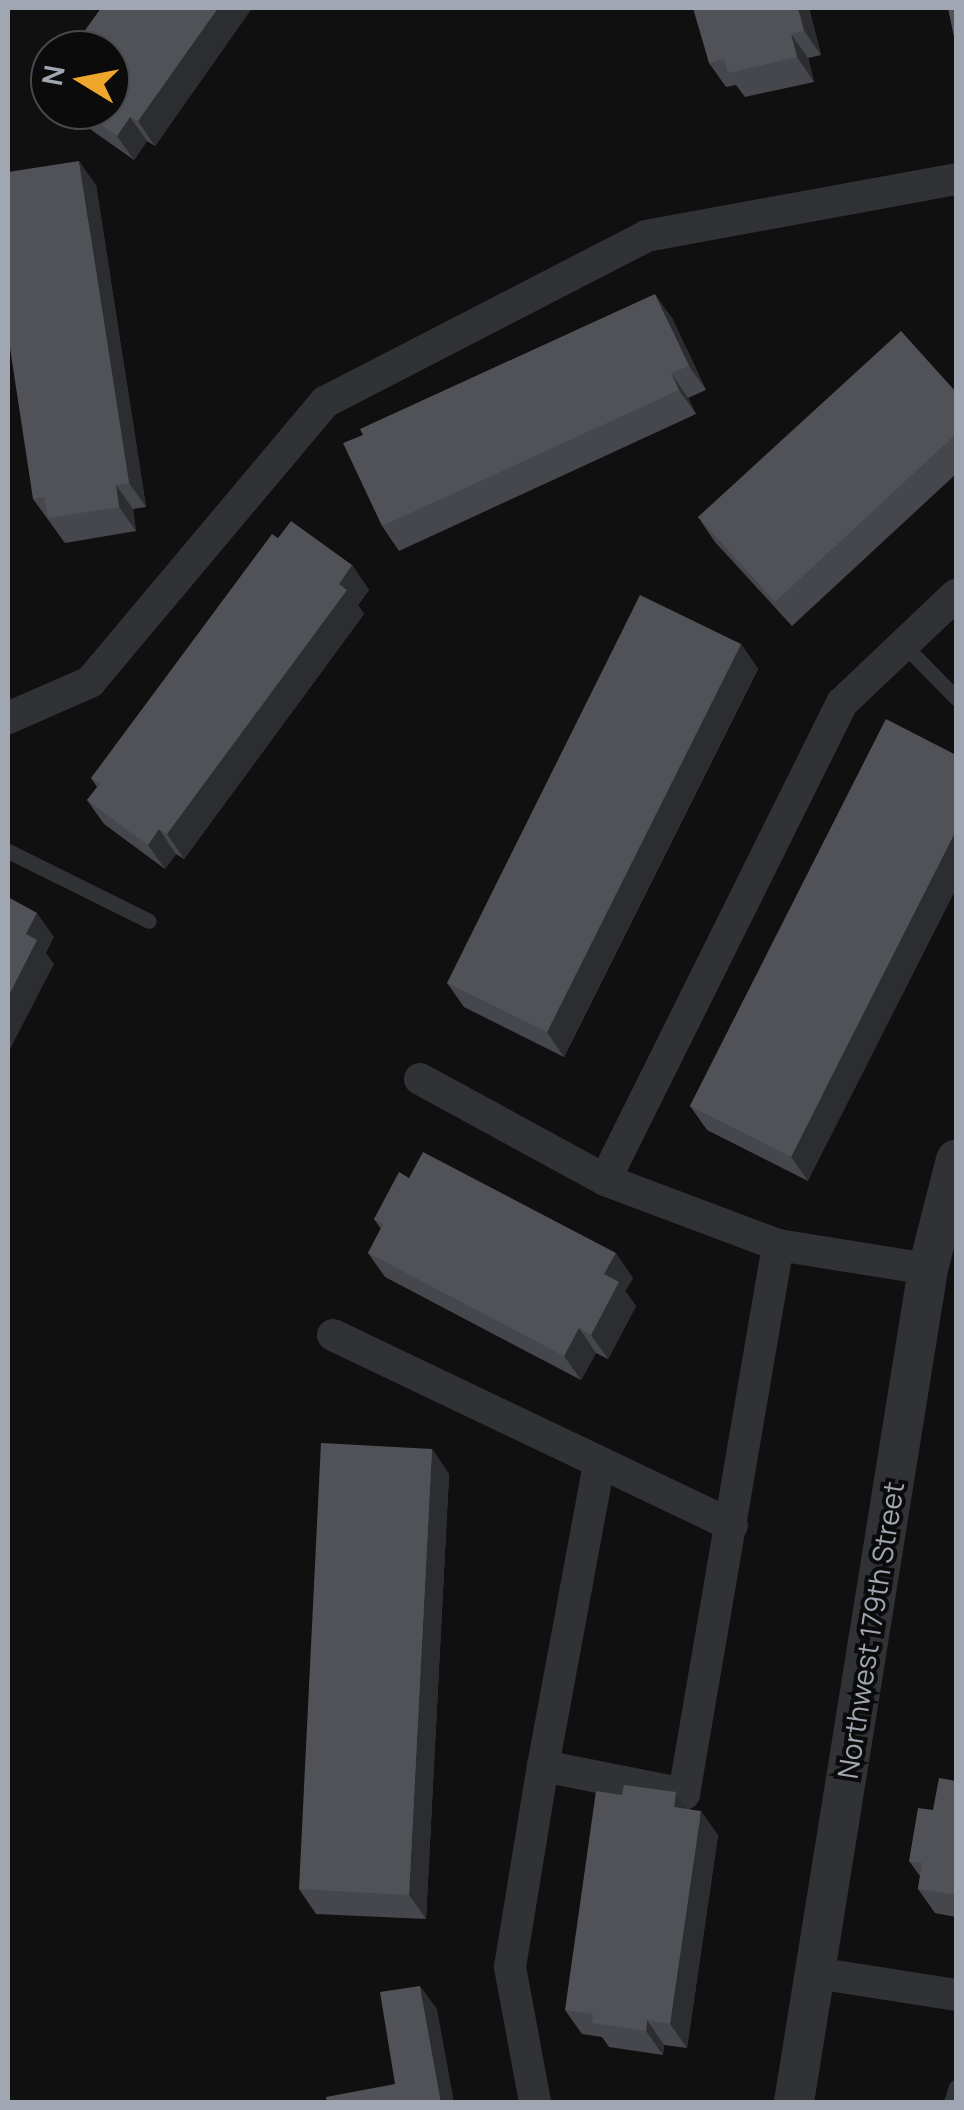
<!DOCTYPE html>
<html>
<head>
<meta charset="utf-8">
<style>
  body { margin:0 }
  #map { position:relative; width:964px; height:2110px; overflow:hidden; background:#101011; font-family:Manrope,sans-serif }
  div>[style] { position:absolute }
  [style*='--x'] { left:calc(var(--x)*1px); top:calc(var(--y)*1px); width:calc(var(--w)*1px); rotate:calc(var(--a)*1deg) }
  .service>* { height:15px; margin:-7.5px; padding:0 7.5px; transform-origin:7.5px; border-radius:7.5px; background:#313236 }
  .minor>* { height:32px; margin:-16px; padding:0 16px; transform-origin:16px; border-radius:16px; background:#313236 }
  .tertiary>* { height:40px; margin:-20px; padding:0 20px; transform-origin:20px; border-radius:20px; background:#313236 }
  .wall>* { inset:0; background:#46474c }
  .shaded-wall>* { inset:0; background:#2c2d30 }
  .building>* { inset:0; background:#505257 }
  span { translate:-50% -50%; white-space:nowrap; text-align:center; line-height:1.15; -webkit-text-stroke:8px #0b0b0c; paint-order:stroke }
  .street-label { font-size:28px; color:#a1a7b2 }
  .frame { position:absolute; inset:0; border:10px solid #a1a7b2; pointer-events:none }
  .north { position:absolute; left:30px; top:30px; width:100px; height:100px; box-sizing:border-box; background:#0b0b0c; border:2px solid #47494e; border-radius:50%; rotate:280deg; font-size:28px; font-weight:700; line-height:40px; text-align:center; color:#a1a7b2 }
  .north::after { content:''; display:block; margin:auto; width:35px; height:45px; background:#eea72c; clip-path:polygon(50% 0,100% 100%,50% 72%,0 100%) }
</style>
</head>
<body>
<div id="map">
  <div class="service">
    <div style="--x:903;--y:644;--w:76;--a:45.5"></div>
    <div style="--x:8;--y:851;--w:157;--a:26.4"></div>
    <div style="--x:951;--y:2102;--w:16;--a:-72"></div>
  </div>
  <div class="minor">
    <div style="--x:8;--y:718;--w:90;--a:-23.7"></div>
    <div style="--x:90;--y:682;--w:366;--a:-50"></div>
    <div style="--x:325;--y:402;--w:361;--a:-27.3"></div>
    <div style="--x:646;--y:236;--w:315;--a:-10.4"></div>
    <div style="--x:420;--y:1079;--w:211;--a:28.6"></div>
    <div style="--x:605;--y:1180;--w:185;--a:20.6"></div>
    <div style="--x:778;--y:1245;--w:152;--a:9.1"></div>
    <div style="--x:605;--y:1180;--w:533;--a:-63.58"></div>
    <div style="--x:842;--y:703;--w:157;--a:-43.5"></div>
    <div style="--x:333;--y:1335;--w:442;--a:25.5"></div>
    <div style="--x:543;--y:1766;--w:306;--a:-79.5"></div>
    <div style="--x:816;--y:1973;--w:142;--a:8.9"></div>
    <div style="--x:535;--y:2102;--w:137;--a:-100.5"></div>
    <div style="--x:510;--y:1967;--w:204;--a:-80.7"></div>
    <div style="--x:543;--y:1766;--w:144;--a:11.2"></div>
    <div style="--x:684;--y:1794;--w:557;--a:-80.28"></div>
  </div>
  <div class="tertiary">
    <div style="--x:794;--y:2102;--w:844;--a:-80.86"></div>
    <div style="--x:928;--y:1269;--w:113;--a:-75.6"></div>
  </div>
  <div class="wall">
    <div style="clip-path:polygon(101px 8px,252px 8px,155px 146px,147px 141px,134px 160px,70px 115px,67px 110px,110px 110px)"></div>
    <div style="clip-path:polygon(809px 8px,821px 55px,808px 58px,814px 82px,745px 97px,736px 85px,726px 87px,709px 63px)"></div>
    <div style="clip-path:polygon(96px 185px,146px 507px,133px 509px,136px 531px,65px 543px,33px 499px)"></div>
    <div style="clip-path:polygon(672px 318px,706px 390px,688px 398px,696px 414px,399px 551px,382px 526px)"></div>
    <div style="clip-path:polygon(956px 392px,956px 474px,792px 626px,715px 542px,698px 517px)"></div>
    <div style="clip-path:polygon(352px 565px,369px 590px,358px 605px,364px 614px,184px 859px,176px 854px,165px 869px,104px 824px,87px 800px,97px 787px,91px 778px)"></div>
    <div style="clip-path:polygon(741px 644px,758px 669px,564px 1057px,464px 1007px,447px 983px)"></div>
    <div style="clip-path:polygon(886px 719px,808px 1181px,707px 1130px,690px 1106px)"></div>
    <div style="clip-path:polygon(409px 1178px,633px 1278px,625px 1291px,636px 1306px,608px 1359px,596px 1353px,581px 1380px,385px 1277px,368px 1253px,381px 1229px,374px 1219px)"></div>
    <div style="clip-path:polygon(432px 1449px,449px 1474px,426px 1919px,316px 1914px,299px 1889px)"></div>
    <div style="clip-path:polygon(956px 1781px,956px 1917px,935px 1913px,918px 1889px,920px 1876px,909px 1861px,933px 1810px)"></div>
    <div style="clip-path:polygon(676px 1792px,688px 1809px,718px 1835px,687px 2048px,664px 2045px,663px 2055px,609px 2047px,602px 2037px,582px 2034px,565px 2010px,622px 1795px)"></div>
  </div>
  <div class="shaded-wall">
    <div style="clip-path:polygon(218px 8px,252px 8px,155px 146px,138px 121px)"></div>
    <div style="clip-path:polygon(798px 8px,809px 8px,821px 55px,804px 31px)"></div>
    <div style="clip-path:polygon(791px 34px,808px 58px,814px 82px,797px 57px)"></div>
    <div style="clip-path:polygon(130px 117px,147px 141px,134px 160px,117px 136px)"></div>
    <div style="clip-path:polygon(79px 161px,96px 185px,146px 507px,129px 483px)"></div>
    <div style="clip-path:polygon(655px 294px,672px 318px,706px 390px,689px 366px)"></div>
    <div style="clip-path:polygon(671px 373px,688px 398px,696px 414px,679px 390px)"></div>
    <div style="clip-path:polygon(116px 485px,133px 509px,136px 531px,119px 507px)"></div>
    <div style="clip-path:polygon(352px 565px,369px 590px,358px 605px,364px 614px,184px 859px,167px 834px)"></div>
    <div style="clip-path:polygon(741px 644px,758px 669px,564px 1057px,547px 1032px)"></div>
    <div style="clip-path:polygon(159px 829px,176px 854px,165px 869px,148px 845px)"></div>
    <div style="clip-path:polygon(956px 831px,956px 889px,808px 1181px,791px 1157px)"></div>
    <div style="clip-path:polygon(37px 913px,54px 937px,46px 953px,54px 964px,8px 1053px,8px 997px,26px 934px)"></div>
    <div style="clip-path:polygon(616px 1253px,633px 1278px,625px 1291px,636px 1306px,608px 1359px,591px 1335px,604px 1274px)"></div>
    <div style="clip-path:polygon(579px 1328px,596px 1353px,581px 1380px,564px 1356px)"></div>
    <div style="clip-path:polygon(432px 1449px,449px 1474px,426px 1919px,409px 1895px)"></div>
    <div style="clip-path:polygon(676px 1792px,693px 1816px,674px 1807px)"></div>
    <div style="clip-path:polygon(701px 1811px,718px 1835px,687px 2048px,670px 2024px)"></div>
    <div style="clip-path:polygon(420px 1986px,437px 2009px,454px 2102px,441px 2102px)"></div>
    <div style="clip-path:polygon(647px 2020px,664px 2045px,663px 2055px,646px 2031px)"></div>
  </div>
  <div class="building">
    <div style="clip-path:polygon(101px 8px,218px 8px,138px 121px,130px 117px,117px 136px,80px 110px,110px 110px,110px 50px,71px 50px)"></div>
    <div style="clip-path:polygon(693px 8px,798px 8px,804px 31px,791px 34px,797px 57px,728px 73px,724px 59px,709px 63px)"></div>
    <div style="clip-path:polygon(948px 8px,956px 8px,956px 42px,955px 42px)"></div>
    <div style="clip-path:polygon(79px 161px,129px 483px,116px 485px,119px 507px,48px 518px,44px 497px,33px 499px,8px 335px,8px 172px)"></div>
    <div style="clip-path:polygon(655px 294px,689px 366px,671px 373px,679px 390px,382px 526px,343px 443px,363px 435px,360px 429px)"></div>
    <div style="clip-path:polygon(901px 331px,956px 392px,956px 434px,775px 602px,698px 517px)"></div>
    <div style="clip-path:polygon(291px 521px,352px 565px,339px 584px,347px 590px,167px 834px,159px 829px,148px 845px,87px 800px,100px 784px,91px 778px,272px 534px,278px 538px)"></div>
    <div style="clip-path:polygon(640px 595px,741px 644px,547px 1032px,447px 983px)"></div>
    <div style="clip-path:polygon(886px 719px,956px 755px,956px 831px,791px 1157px,690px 1106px)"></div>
    <div style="clip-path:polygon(8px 897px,37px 913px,26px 934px,37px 940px,8px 997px)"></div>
    <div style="clip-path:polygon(423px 1152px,616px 1253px,604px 1274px,619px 1282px,591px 1335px,579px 1328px,564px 1356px,368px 1253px,383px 1224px,374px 1219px,399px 1172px,409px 1178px)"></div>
    <div style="clip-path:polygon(321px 1443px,432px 1449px,409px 1895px,299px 1889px)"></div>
    <div style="clip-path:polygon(939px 1778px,956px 1781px,956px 1895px,918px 1889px,922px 1863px,909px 1861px,918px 1808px,933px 1810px)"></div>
    <div style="clip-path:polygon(624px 1785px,676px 1792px,674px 1807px,701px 1811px,670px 2024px,647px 2020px,646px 2031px,592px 2023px,593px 2014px,565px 2010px,596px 1791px,622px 1795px)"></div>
    <div style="clip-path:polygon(420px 1986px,441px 2102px,327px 2102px,326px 2097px,395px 2084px,380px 1992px)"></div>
  </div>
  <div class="street-label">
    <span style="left:870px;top:1630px;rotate:-81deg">Northwest 179th Street</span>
  </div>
  <div class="frame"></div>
  <div class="north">N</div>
</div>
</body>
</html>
